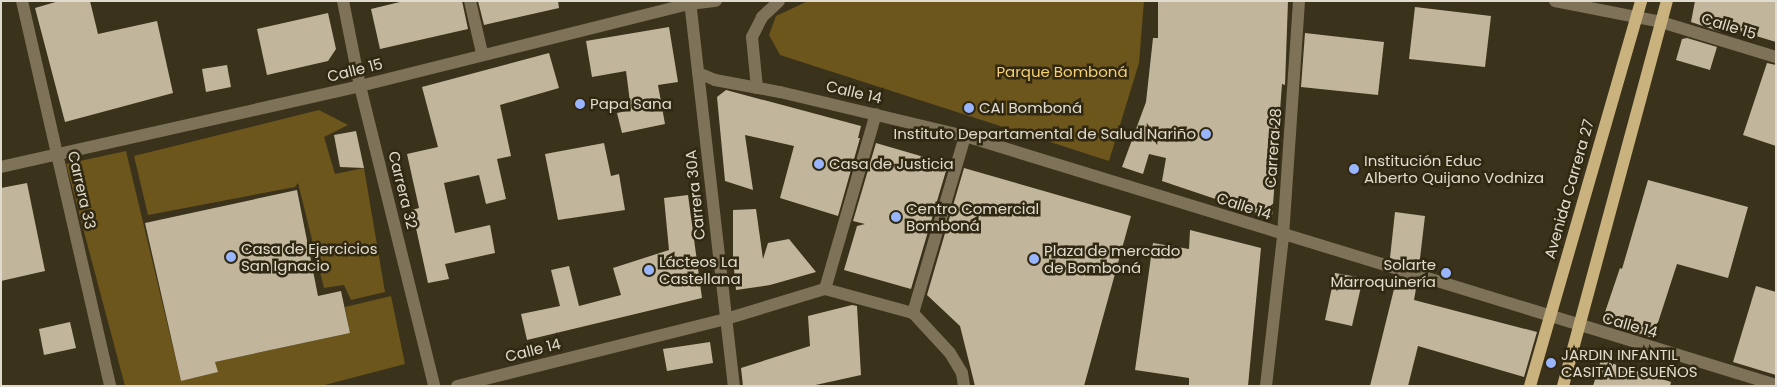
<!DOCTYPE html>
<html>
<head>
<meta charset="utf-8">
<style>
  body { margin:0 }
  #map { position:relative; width:1777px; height:387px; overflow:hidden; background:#3b321c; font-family:Poppins,sans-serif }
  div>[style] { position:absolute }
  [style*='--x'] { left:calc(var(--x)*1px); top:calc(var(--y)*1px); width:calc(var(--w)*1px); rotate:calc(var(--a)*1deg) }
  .green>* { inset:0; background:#6c561c }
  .building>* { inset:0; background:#c1b69c }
  .minor>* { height:12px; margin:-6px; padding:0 6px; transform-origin:6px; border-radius:6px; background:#7e7359 }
  .major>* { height:12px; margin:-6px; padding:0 6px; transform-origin:6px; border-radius:6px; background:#c9b27d }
  .dots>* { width:14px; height:14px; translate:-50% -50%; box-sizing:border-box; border:2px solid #312812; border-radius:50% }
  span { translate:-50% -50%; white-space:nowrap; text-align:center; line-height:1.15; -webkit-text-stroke:5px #312812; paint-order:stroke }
  .street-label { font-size:15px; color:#e0dbcd }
  .park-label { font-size:15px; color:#f4cf73 }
  .poi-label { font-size:15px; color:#e0dbcd }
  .left { translate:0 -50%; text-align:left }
  .right { translate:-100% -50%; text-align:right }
  .frame { position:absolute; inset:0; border:2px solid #e0dbcd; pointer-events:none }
</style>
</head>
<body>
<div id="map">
  <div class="green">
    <div style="clip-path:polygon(1144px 1px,1139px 63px,1109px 161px,780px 55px,769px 35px,776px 16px,806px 2px)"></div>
    <div style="clip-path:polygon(319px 110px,348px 125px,324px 137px,335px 174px,364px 168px,385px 292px,351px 300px,344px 285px,324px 288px,298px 183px,295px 187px,148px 215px,134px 156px)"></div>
    <div style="clip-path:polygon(126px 151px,181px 381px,217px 372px,215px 362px,350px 333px,345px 307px,391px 296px,405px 364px,321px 386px,125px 386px,66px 164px)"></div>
  </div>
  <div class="building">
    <div style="clip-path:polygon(59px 1px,90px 1px,98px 34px,157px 21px,173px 93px,65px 122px,35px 8px)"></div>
    <div style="clip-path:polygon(404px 1px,462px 1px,468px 29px,380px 49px,371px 9px)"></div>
    <div style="clip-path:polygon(478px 1px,558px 1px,559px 8px,484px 25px)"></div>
    <div style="clip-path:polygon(1158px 1px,1288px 1px,1285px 85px,1282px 84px,1272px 218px,1162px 181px,1166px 158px,1149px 154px,1143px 174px,1122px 167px,1146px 102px,1153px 38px,1158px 38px)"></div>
    <div style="clip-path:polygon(1695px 1px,1776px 1px,1776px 42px,1723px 26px,1721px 32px,1691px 22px)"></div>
    <div style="clip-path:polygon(1415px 7px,1491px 16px,1485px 67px,1409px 59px)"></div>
    <div style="clip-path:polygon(328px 13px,336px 49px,328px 61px,267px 75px,257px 29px)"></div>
    <div style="clip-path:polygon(669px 27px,678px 82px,658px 85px,665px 124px,622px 133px,617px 113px,631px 110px,626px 71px,592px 77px,586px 41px)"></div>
    <div style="clip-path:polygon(1305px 33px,1384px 42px,1378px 95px,1301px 87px)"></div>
    <div style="clip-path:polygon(1687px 38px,1717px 47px,1710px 70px,1676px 60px,1682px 39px)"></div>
    <div style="clip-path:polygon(549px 53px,559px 88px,500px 105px,511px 156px,497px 159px,506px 199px,486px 204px,479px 175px,444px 183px,455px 233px,490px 225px,495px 253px,445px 264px,449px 279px,428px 283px,412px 210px,419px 208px,407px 154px,438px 147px,422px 87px)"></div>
    <div style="clip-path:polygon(1767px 63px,1776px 65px,1776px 146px,1743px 135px)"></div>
    <div style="clip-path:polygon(227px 65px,231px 87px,206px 92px,202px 69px)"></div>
    <div style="clip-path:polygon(726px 90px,861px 126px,858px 138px,860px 138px,838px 216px,780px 198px,794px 146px,745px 135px,753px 190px,725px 181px,717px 97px)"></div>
    <div style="clip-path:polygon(356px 131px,364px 168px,340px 167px,334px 135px)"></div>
    <div style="clip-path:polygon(604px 143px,611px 176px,619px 174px,625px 210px,558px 220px,545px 154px)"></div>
    <div style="clip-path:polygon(876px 143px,948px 164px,911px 289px,844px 270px,857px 226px,865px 224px,853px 221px)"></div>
    <div style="clip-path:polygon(964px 168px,1131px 216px,1084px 386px,975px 386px,960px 326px,927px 295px)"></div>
    <div style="clip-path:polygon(1648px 180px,1748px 207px,1728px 278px,1677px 264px,1653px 338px,1602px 321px,1620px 268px,1622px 269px)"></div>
    <div style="clip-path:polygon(27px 183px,45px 271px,1px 281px,1px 188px)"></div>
    <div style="clip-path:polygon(297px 190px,318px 296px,341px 291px,350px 333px,215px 362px,218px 372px,181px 381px,145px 223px)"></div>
    <div style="clip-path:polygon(688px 195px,702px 298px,527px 340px,521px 314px,560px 306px,551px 270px,569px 266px,579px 306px,621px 295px,613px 268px,669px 250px,664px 198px)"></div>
    <div style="clip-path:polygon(756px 209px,763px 259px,768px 243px,789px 239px,816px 272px,770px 285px,736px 290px,733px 259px,733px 210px)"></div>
    <div style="clip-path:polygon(1395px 212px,1425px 216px,1419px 267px,1390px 258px)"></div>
    <div style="clip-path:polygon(1190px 230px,1261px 248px,1248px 386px,1189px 386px,1189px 378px,1135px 370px,1153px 243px,1189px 249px)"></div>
    <div style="clip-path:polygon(1335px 273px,1363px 278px,1352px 326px,1325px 320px)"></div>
    <div style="clip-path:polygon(1397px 277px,1417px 283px,1414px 300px,1537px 332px,1524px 377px,1418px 346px,1408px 386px,1370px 386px)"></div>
    <div style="clip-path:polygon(1756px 286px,1776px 292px,1776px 375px,1733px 362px)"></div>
    <div style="clip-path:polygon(852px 305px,857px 306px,861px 375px,811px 386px,743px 386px,741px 368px,810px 346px,808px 316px)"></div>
    <div style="clip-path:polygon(70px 322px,76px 348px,44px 355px,39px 329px)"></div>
    <div style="clip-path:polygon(710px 342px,713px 363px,667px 371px,663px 349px)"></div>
    <div style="clip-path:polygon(1601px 360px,1671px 382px,1670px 386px,1593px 386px)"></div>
  </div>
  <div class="minor">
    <div style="--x:22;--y:1;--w:395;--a:77.1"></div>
    <div style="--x:343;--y:1;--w:87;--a:78.7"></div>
    <div style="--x:360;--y:86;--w:309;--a:76.1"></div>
    <div style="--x:470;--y:1;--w:53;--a:77"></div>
    <div style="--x:690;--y:1;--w:388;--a:83.5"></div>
    <div style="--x:1555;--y:1;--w:108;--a:11.2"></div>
    <div style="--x:1661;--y:22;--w:120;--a:16.9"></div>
    <div style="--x:698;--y:73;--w:18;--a:22"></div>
    <div style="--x:715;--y:80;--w:66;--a:10.5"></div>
    <div style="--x:780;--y:92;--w:190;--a:13.4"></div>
    <div style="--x:965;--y:136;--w:848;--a:17.07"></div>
    <div style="--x:757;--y:88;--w:51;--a:-95.6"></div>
    <div style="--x:752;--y:37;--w:22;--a:-63"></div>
    <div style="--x:762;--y:17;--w:23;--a:-43"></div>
    <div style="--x:1;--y:167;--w:368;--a:-12.7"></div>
    <div style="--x:360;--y:86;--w:340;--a:-14"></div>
    <div style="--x:690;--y:4;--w:26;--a:-7"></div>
    <div style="--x:825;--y:289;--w:182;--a:-73.8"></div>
    <div style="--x:913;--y:313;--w:184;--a:-73.6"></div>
    <div style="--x:457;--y:386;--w:277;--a:-14"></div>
    <div style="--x:726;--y:319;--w:103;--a:-16.9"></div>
    <div style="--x:825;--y:289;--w:91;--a:15.3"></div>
    <div style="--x:913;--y:313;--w:54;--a:47.2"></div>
    <div style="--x:950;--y:353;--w:23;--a:59"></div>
    <div style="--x:962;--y:373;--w:13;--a:81"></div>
    <div style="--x:1266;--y:386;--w:151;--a:-83.5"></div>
    <div style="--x:1283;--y:236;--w:236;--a:-86.1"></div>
  </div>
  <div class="major">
    <div style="--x:1530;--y:386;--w:401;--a:-73.9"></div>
    <div style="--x:1563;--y:386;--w:399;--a:-74.9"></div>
  </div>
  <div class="dots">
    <div style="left:580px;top:104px;background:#99b5fd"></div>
    <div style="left:969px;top:108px;background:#99b5fd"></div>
    <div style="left:1206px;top:134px;background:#99b5fd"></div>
    <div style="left:819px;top:164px;background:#99b5fd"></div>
    <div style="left:1354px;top:169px;background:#99b5fd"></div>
    <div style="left:896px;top:217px;background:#99b5fd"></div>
    <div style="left:231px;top:257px;background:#99b5fd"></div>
    <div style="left:1034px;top:259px;background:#99b5fd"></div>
    <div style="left:649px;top:270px;background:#99b5fd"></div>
    <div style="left:1446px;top:273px;background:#99b5fd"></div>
    <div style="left:1551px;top:363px;background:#99b5fd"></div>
  </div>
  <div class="street-label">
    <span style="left:1729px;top:26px;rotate:17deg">Calle 15</span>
    <span style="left:355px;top:70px;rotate:-14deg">Calle 15</span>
    <span style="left:854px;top:92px;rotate:13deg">Calle 14</span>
    <span style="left:1273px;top:148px;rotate:-86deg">Carrera 28</span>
    <span style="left:1569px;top:189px;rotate:-74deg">Avenida Carrera 27</span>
    <span style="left:82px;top:190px;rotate:77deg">Carrera 33</span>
    <span style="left:403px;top:190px;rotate:76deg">Carrera 32</span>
    <span style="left:695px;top:195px;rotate:-96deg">Carrera 30A</span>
    <span style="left:1244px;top:206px;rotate:18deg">Calle 14</span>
    <span style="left:1630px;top:325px;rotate:16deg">Calle 14</span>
    <span style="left:533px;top:350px;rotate:-14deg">Calle 14</span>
  </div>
  <div class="park-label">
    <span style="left:1062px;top:72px">Parque Bomboná</span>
  </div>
  <div class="poi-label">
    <span class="left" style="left:590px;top:104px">Papa Sana</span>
    <span class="left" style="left:979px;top:108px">CAI Bomboná</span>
    <span class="right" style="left:1196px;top:134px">Instituto Departamental de Salud Nariño</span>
    <span class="left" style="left:1364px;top:169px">Institución Educ<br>Alberto Quijano Vodniza</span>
    <span class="left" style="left:829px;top:164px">Casa de Justicia</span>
    <span class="left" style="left:906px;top:217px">Centro Comercial<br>Bomboná</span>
    <span class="left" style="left:241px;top:257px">Casa de Ejercicios<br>San Ignacio</span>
    <span class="left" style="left:1044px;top:259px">Plaza de mercado<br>de Bomboná</span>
    <span class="left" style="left:659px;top:270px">Lácteos La<br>Castellana</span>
    <span class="right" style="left:1436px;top:273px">Solarte<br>Marroquinería</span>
    <span class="left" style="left:1561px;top:363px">JARDIN INFANTIL<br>CASITA DE SUEÑOS</span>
  </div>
  <div class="frame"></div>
</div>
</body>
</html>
